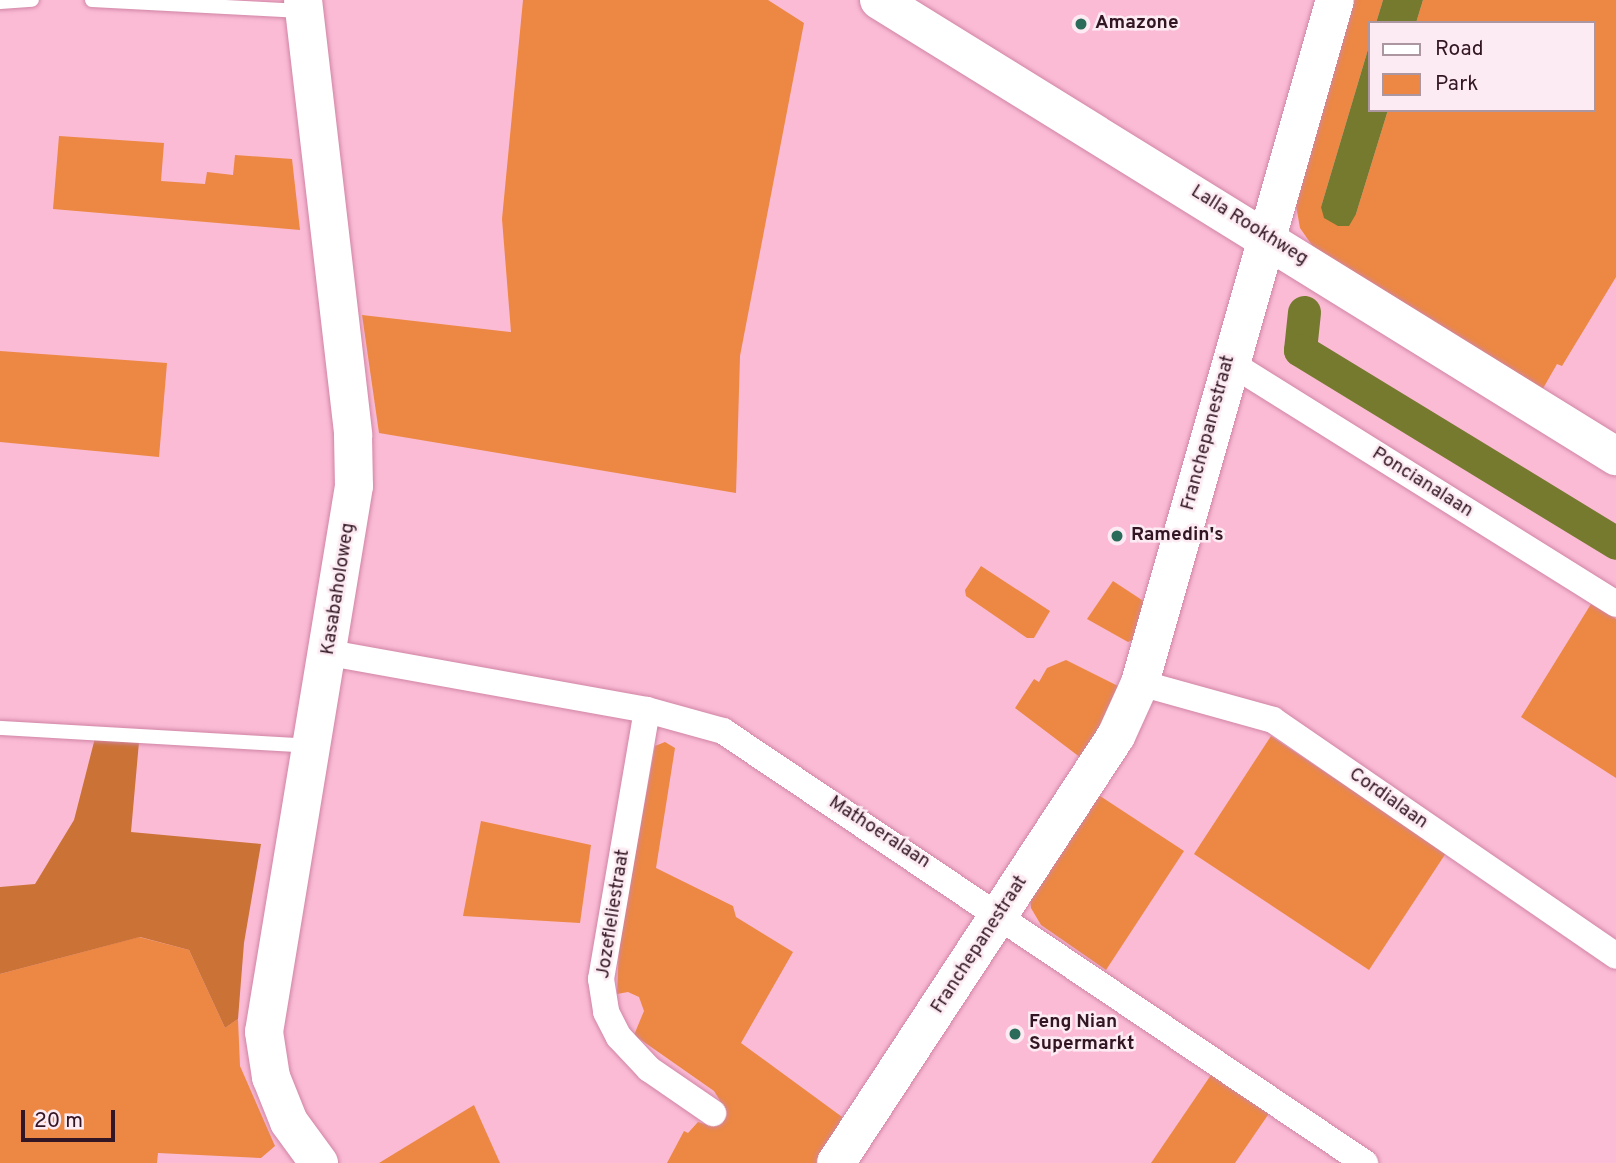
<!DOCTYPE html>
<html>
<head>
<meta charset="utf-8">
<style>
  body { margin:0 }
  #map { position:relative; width:1616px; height:1163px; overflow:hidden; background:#fbbbd5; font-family:Overpass,sans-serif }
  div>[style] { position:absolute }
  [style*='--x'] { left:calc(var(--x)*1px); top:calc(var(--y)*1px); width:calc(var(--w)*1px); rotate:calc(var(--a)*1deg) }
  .green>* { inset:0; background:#ec8843 }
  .forest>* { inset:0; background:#cb7337 }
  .water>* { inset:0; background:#767a2e }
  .canal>* { height:33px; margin:-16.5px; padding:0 16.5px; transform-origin:16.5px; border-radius:16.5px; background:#767a2e }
  .roads { filter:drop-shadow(0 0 2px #d085a5) drop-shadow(0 0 2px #d085a5) }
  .lane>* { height:14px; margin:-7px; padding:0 7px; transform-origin:7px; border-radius:7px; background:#fff }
  .street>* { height:26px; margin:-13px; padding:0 13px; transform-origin:13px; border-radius:13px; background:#fff }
  .secondary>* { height:38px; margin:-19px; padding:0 19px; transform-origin:19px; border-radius:19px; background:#fff }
  .dots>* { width:19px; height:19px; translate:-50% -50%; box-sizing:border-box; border:4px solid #fcebf2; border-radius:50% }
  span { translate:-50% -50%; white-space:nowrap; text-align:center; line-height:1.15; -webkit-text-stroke:5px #fcebf2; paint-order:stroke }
  .poi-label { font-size:19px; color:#331623; font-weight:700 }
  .left { translate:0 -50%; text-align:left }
  .street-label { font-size:19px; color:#331623 }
  .legend { position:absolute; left:1368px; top:21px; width:228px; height:91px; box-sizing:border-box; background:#fcebf2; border:2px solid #ac969f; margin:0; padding:9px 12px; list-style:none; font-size:21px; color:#331623 }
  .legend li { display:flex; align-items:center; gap:14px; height:35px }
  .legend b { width:35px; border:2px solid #ac969f }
  .scale { position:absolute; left:21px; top:1110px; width:94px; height:32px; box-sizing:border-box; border:4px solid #331623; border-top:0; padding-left:9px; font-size:21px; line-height:24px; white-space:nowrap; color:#331623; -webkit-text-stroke:5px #fcebf2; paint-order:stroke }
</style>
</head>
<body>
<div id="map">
  <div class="green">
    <div style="clip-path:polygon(523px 0,768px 0,804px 23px,740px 356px,736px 493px,379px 433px,362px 315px,511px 332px,502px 219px)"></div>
    <div style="clip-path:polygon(1349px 0,1383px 0,1376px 23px,1369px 23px,1369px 46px,1321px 207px,1356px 214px,1388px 110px,1593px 110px,1593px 23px,1416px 23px,1423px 0,1616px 0,1616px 277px,1562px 366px,1557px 364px,1541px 392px,1316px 251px,1300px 228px,1294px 194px)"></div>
    <div style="clip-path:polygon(59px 136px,164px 143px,161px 181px,205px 184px,207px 172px,233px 175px,235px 155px,292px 159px,300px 230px,53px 209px)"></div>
    <div style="clip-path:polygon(0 351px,167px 363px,159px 457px,0 442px)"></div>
    <div style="clip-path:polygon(981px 566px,1050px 611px,1034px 638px,1027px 638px,966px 596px,965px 590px)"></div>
    <div style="clip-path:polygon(1113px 581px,1148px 604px,1136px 639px,1128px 642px,1087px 619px)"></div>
    <div style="clip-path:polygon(1591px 604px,1616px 619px,1616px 778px,1521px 717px)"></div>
    <div style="clip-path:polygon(1066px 660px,1120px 687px,1085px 761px,1015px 708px,1034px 679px,1039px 682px,1047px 668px)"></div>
    <div style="clip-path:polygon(1271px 736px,1446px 853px,1369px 970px,1194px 854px)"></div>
    <div style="clip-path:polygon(665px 742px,675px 748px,656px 868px,733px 906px,736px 917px,793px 952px,741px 1043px,849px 1122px,821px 1163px,667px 1163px,684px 1131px,688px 1133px,698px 1122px,711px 1126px,724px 1107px,714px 1091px,634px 1035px,644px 1011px,639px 997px,628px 992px,617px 994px,619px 944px,655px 746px)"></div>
    <div style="clip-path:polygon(1097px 794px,1184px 851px,1106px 970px,1041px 925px,1031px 908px,1030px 896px)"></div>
    <div style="clip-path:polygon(481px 821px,591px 845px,580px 923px,463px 916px)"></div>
    <div style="clip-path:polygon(139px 937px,189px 950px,225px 1028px,238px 1019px,240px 1066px,275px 1146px,261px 1158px,158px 1153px,157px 1163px,0 1163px,0 974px)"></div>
    <div style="clip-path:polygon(1213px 1072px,1270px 1112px,1235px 1163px,1151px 1163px)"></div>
    <div style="clip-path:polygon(474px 1105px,500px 1163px,379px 1163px)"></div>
  </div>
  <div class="forest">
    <div style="clip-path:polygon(95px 738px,139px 742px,131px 832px,261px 844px,244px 943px,238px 1019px,225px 1028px,189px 950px,140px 937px,0 974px,0 887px,35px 884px,74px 820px)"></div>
  </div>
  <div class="water">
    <div style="clip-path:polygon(1383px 0,1423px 0,1416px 23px,1376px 23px)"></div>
    <div style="clip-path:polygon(1369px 46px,1369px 110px,1388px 110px,1356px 214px,1349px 226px,1338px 226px,1324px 218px,1321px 207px)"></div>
  </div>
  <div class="canal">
    <div style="--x:1304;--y:312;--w:38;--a:96"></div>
    <div style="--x:1300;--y:350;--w:370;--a:31.4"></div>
  </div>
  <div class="roads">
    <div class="lane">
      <div style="--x:92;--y:0;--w:210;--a:3"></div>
      <div style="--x:0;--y:2;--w:32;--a:-4"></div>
      <div style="--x:0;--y:728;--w:311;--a:3.3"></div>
    </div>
    <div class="street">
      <div style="--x:1229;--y:362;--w:456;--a:32"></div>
      <div style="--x:330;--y:653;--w:322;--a:10.2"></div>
      <div style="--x:647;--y:710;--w:79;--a:15.4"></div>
      <div style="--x:723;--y:731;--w:774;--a:33.94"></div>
      <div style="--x:1140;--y:683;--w:138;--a:15.5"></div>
      <div style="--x:1273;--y:720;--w:416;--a:34.5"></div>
      <div style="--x:647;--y:710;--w:273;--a:99.7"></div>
      <div style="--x:601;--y:979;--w:33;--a:81"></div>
      <div style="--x:606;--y:1012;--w:28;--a:63"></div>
      <div style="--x:619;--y:1037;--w:44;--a:46.8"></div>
      <div style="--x:649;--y:1069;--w:78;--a:34.5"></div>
    </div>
    <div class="secondary">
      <div style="--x:303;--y:0;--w:438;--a:83.4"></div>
      <div style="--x:353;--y:435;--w:51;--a:88.9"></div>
      <div style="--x:354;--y:486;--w:553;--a:99.36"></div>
      <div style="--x:264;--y:1032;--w:46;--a:81.2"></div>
      <div style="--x:271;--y:1077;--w:48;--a:68.2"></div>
      <div style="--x:289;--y:1122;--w:51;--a:53.8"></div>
      <div style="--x:879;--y:0;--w:867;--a:31.75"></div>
      <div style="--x:836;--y:1163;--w:511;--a:-56.75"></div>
      <div style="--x:1116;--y:736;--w:58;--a:-65.6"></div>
      <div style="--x:1140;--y:683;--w:710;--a:-74.07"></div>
    </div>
  </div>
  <div class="dots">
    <div style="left:1081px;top:24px;background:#2b6b5a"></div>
    <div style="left:1117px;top:536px;background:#2b6b5a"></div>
    <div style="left:1015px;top:1034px;background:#2b6b5a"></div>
  </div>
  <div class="poi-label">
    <span class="left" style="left:1095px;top:24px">Amazone</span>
    <span class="left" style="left:1131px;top:536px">Ramedin's</span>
    <span class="left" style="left:1029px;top:1034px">Feng Nian<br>Supermarkt</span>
  </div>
  <div class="street-label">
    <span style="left:1249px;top:226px;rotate:32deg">Lalla Rookhweg</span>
    <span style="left:1209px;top:433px;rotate:-75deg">Franchepanestraat</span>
    <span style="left:1422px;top:483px;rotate:32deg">Poncianalaan</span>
    <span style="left:339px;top:589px;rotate:-81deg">Kasabaholoweg</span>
    <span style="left:1388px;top:799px;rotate:35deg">Cordialaan</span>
    <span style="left:879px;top:833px;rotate:33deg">Mathoeralaan</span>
    <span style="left:614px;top:914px;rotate:-81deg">Jozefleliestraat</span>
    <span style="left:980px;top:945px;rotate:-57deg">Franchepanestraat</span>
  </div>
  <ul class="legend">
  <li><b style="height:9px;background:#fff"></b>Road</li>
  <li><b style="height:19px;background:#ec8843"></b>Park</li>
  </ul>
  <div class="scale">20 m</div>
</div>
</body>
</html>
